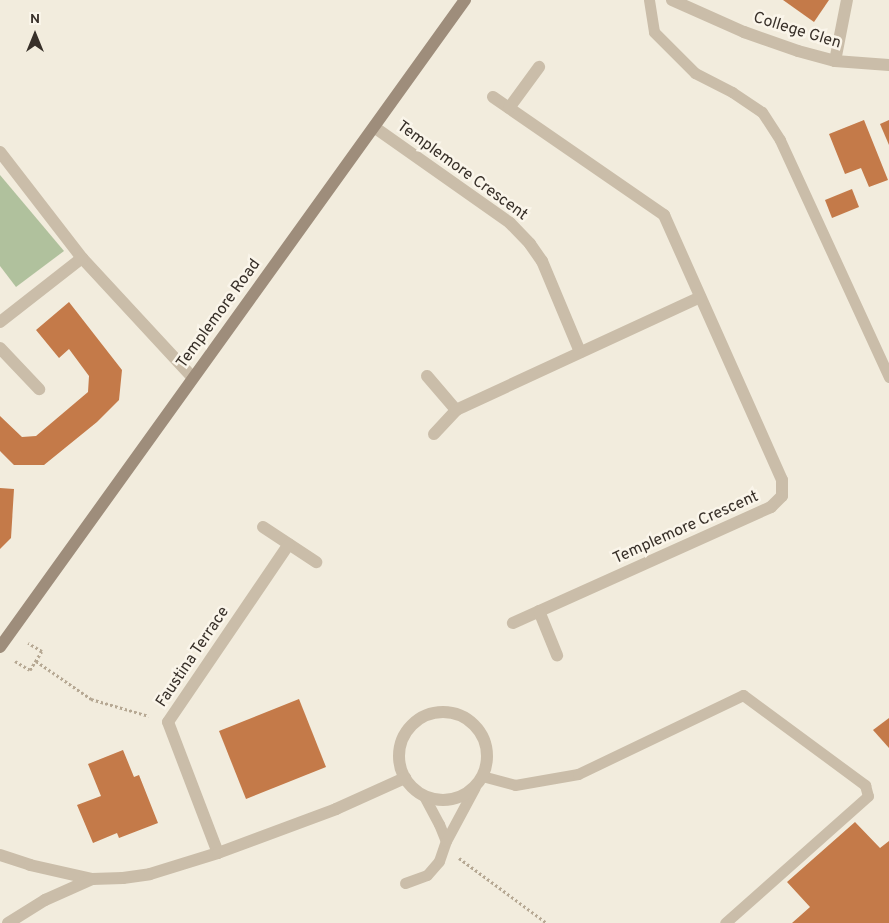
<!DOCTYPE html>
<html>
<head>
<meta charset="utf-8">
<style>
  body { margin:0 }
  #map { position:relative; width:889px; height:923px; overflow:hidden; background:#f2ecdd; font-family:Overpass,sans-serif }
  div>[style] { position:absolute }
  [style*='--x'] { left:calc(var(--x)*1px); top:calc(var(--y)*1px); width:calc(var(--w)*1px); rotate:calc(var(--a)*1deg) }
  .green>* { inset:0; background:#b0c19d }
  .building>* { inset:0; background:#c47a49 }
  .path>* { height:3px; margin-top:-1.5px; transform-origin:0; background:repeating-linear-gradient(90deg,#b6a893 0 2.5px,transparent 0 5px) }
  .lane>* { height:11px; margin:-5.5px; padding:0 5.5px; transform-origin:5.5px; border-radius:5.5px; background:#cabda9 }
  .street>* { height:12px; margin:-6px; padding:0 6px; transform-origin:6px; border-radius:6px; background:#cabda9 }
  .street>.ring { margin:-6px; padding:0; box-sizing:content-box; background:none; border:12px solid #cabda9; border-radius:50% }
  .secondary>* { height:12px; margin:-6px; padding:0 6px; transform-origin:6px; border-radius:6px; background:#9e8d7b }
  span { translate:-50% -50%; white-space:nowrap; text-align:center; line-height:1.15; -webkit-text-stroke:5px #faf5ea; paint-order:stroke }
  .street-label { font-size:16px; color:#383029 }
  .north { position:absolute; left:10px; top:10px; width:50px; height:50px; -webkit-text-stroke:4px #faf5ea; paint-order:stroke; rotate:0deg; font-size:14px; font-weight:700; line-height:20px; text-align:center; color:#383029 }
  .north::after { content:''; display:block; margin:auto; width:18px; height:22px; background:#383029; clip-path:polygon(50% 0,100% 100%,50% 72%,0 100%) }
</style>
</head>
<body>
<div id="map">
  <div class="green">
    <div style="clip-path:polygon(0 175px,64px 251px,16px 287px,0 266px)"></div>
  </div>
  <div class="building">
    <div style="clip-path:polygon(783px 0,829px 0,814px 22px)"></div>
    <div style="clip-path:polygon(864px 120px,888px 180px,869px 187px,861px 168px,845px 174px,829px 134px)"></div>
    <div style="clip-path:polygon(889px 120px,889px 145px,880px 124px)"></div>
    <div style="clip-path:polygon(852px 189px,859px 207px,832px 218px,825px 200px)"></div>
    <div style="clip-path:polygon(69px 302px,122px 370px,119px 400px,97px 422px,44px 465px,14px 465px,0 451px,0 416px,22px 437px,36px 436px,88px 392px,89px 376px,69px 349px,59px 358px,36px 330px)"></div>
    <div style="clip-path:polygon(0 488px,14px 489px,11px 538px,0 549px)"></div>
    <div style="clip-path:polygon(299px 699px,326px 767px,246px 799px,219px 731px)"></div>
    <div style="clip-path:polygon(889px 718px,889px 748px,873px 730px)"></div>
    <div style="clip-path:polygon(123px 750px,134px 777px,139px 775px,158px 823px,119px 838px,117px 833px,93px 843px,77px 805px,101px 796px,88px 764px)"></div>
    <div style="clip-path:polygon(855px 822px,880px 848px,889px 841px,889px 923px,792px 923px,810px 907px,787px 882px)"></div>
  </div>
  <div class="path">
    <div style="--x:15;--y:661;--w:17;--a:31"></div>
    <div style="--x:30;--y:670;--w:22;--a:-58"></div>
    <div style="--x:42;--y:651;--w:16;--a:-150"></div>
    <div style="--x:36;--y:661;--w:67;--a:34.6"></div>
    <div style="--x:91;--y:699;--w:60;--a:16.3"></div>
    <div style="--x:459;--y:858;--w:109;--a:36.5"></div>
  </div>
  <div class="lane">
    <div style="--x:649;--y:0;--w:32;--a:81"></div>
    <div style="--x:654;--y:32;--w:58;--a:45"></div>
    <div style="--x:695;--y:73;--w:42;--a:27.2"></div>
    <div style="--x:732;--y:92;--w:36;--a:34"></div>
    <div style="--x:762;--y:112;--w:33;--a:57"></div>
    <div style="--x:780;--y:140;--w:261;--a:65.3"></div>
    <div style="--x:482;--y:776;--w:34;--a:15"></div>
    <div style="--x:515;--y:785;--w:64;--a:-9.9"></div>
    <div style="--x:578;--y:774;--w:183;--a:-25.6"></div>
    <div style="--x:743;--y:695;--w:152;--a:36.4"></div>
    <div style="--x:865;--y:785;--w:11;--a:75"></div>
    <div style="--x:868;--y:796;--w:191;--a:138.4"></div>
    <div style="--x:424;--y:796;--w:32;--a:62"></div>
    <div style="--x:439;--y:824;--w:18;--a:68"></div>
    <div style="--x:405;--y:883;--w:23;--a:-20"></div>
    <div style="--x:427;--y:875;--w:18;--a:-49"></div>
    <div style="--x:439;--y:861;--w:21;--a:-71"></div>
    <div style="--x:446;--y:841;--w:61;--a:-61.8"></div>
  </div>
  <div class="street">
    <div style="--x:672;--y:0;--w:79;--a:24"></div>
    <div style="--x:744;--y:32;--w:57;--a:19.4"></div>
    <div style="--x:798;--y:51;--w:38;--a:15"></div>
    <div style="--x:835;--y:61;--w:54;--a:4.2"></div>
    <div style="--x:835;--y:61;--w:62;--a:-78.9"></div>
    <div style="--x:493;--y:97;--w:208;--a:34.6"></div>
    <div style="--x:664;--y:215;--w:290;--a:66"></div>
    <div style="--x:782;--y:480;--w:16;--a:90"></div>
    <div style="--x:782;--y:496;--w:16;--a:135"></div>
    <div style="--x:771;--y:507;--w:283;--a:155.8"></div>
    <div style="--x:509;--y:108;--w:51;--a:-53.8"></div>
    <div style="--x:374;--y:127;--w:166;--a:35.2"></div>
    <div style="--x:510;--y:223;--w:29;--a:46"></div>
    <div style="--x:530;--y:244;--w:21;--a:55"></div>
    <div style="--x:542;--y:261;--w:99;--a:67.3"></div>
    <div style="--x:0;--y:152;--w:134;--a:52.3"></div>
    <div style="--x:82;--y:258;--w:163;--a:47.2"></div>
    <div style="--x:0;--y:322;--w:104;--a:-38"></div>
    <div style="--x:0;--y:348;--w:57;--a:46.4"></div>
    <div style="--x:427;--y:376;--w:45;--a:49.5"></div>
    <div style="--x:434;--y:434;--w:33;--a:-47"></div>
    <div style="--x:456;--y:410;--w:269;--a:-24.8"></div>
    <div style="--x:263;--y:527;--w:64;--a:33.4"></div>
    <div style="--x:539;--y:611;--w:48;--a:67.8"></div>
    <div class="ring" style="left:399px;top:712px;width:76px;height:76px"></div>
    <div style="--x:218;--y:853;--w:140;--a:-110.9"></div>
    <div style="--x:168;--y:722;--w:215;--a:-55.8"></div>
    <div style="--x:0;--y:855;--w:32;--a:18"></div>
    <div style="--x:30;--y:865;--w:64;--a:12.7"></div>
    <div style="--x:92;--y:879;--w:31;--a:-2"></div>
    <div style="--x:123;--y:878;--w:27;--a:-8"></div>
    <div style="--x:150;--y:874;--w:71;--a:-17.2"></div>
    <div style="--x:218;--y:853;--w:126;--a:-20.4"></div>
    <div style="--x:336;--y:809;--w:76;--a:-24.2"></div>
    <div style="--x:8;--y:923;--w:44;--a:-31.9"></div>
    <div style="--x:45;--y:900;--w:51;--a:-24.1"></div>
  </div>
  <div class="secondary">
    <div style="--x:0;--y:647;--w:797;--a:-54.3"></div>
  </div>
  <div class="street-label">
    <span style="left:797px;top:31px;rotate:17deg">College Glen</span>
    <span style="left:462px;top:171px;rotate:36deg">Templemore Crescent</span>
    <span style="left:219px;top:314px;rotate:-54deg">Templemore Road</span>
    <span style="left:686px;top:528px;rotate:-24deg">Templemore Crescent</span>
    <span style="left:193px;top:657px;rotate:-56deg">Faustina Terrace</span>
  </div>
  <div class="north">N</div>
</div>
</body>
</html>
